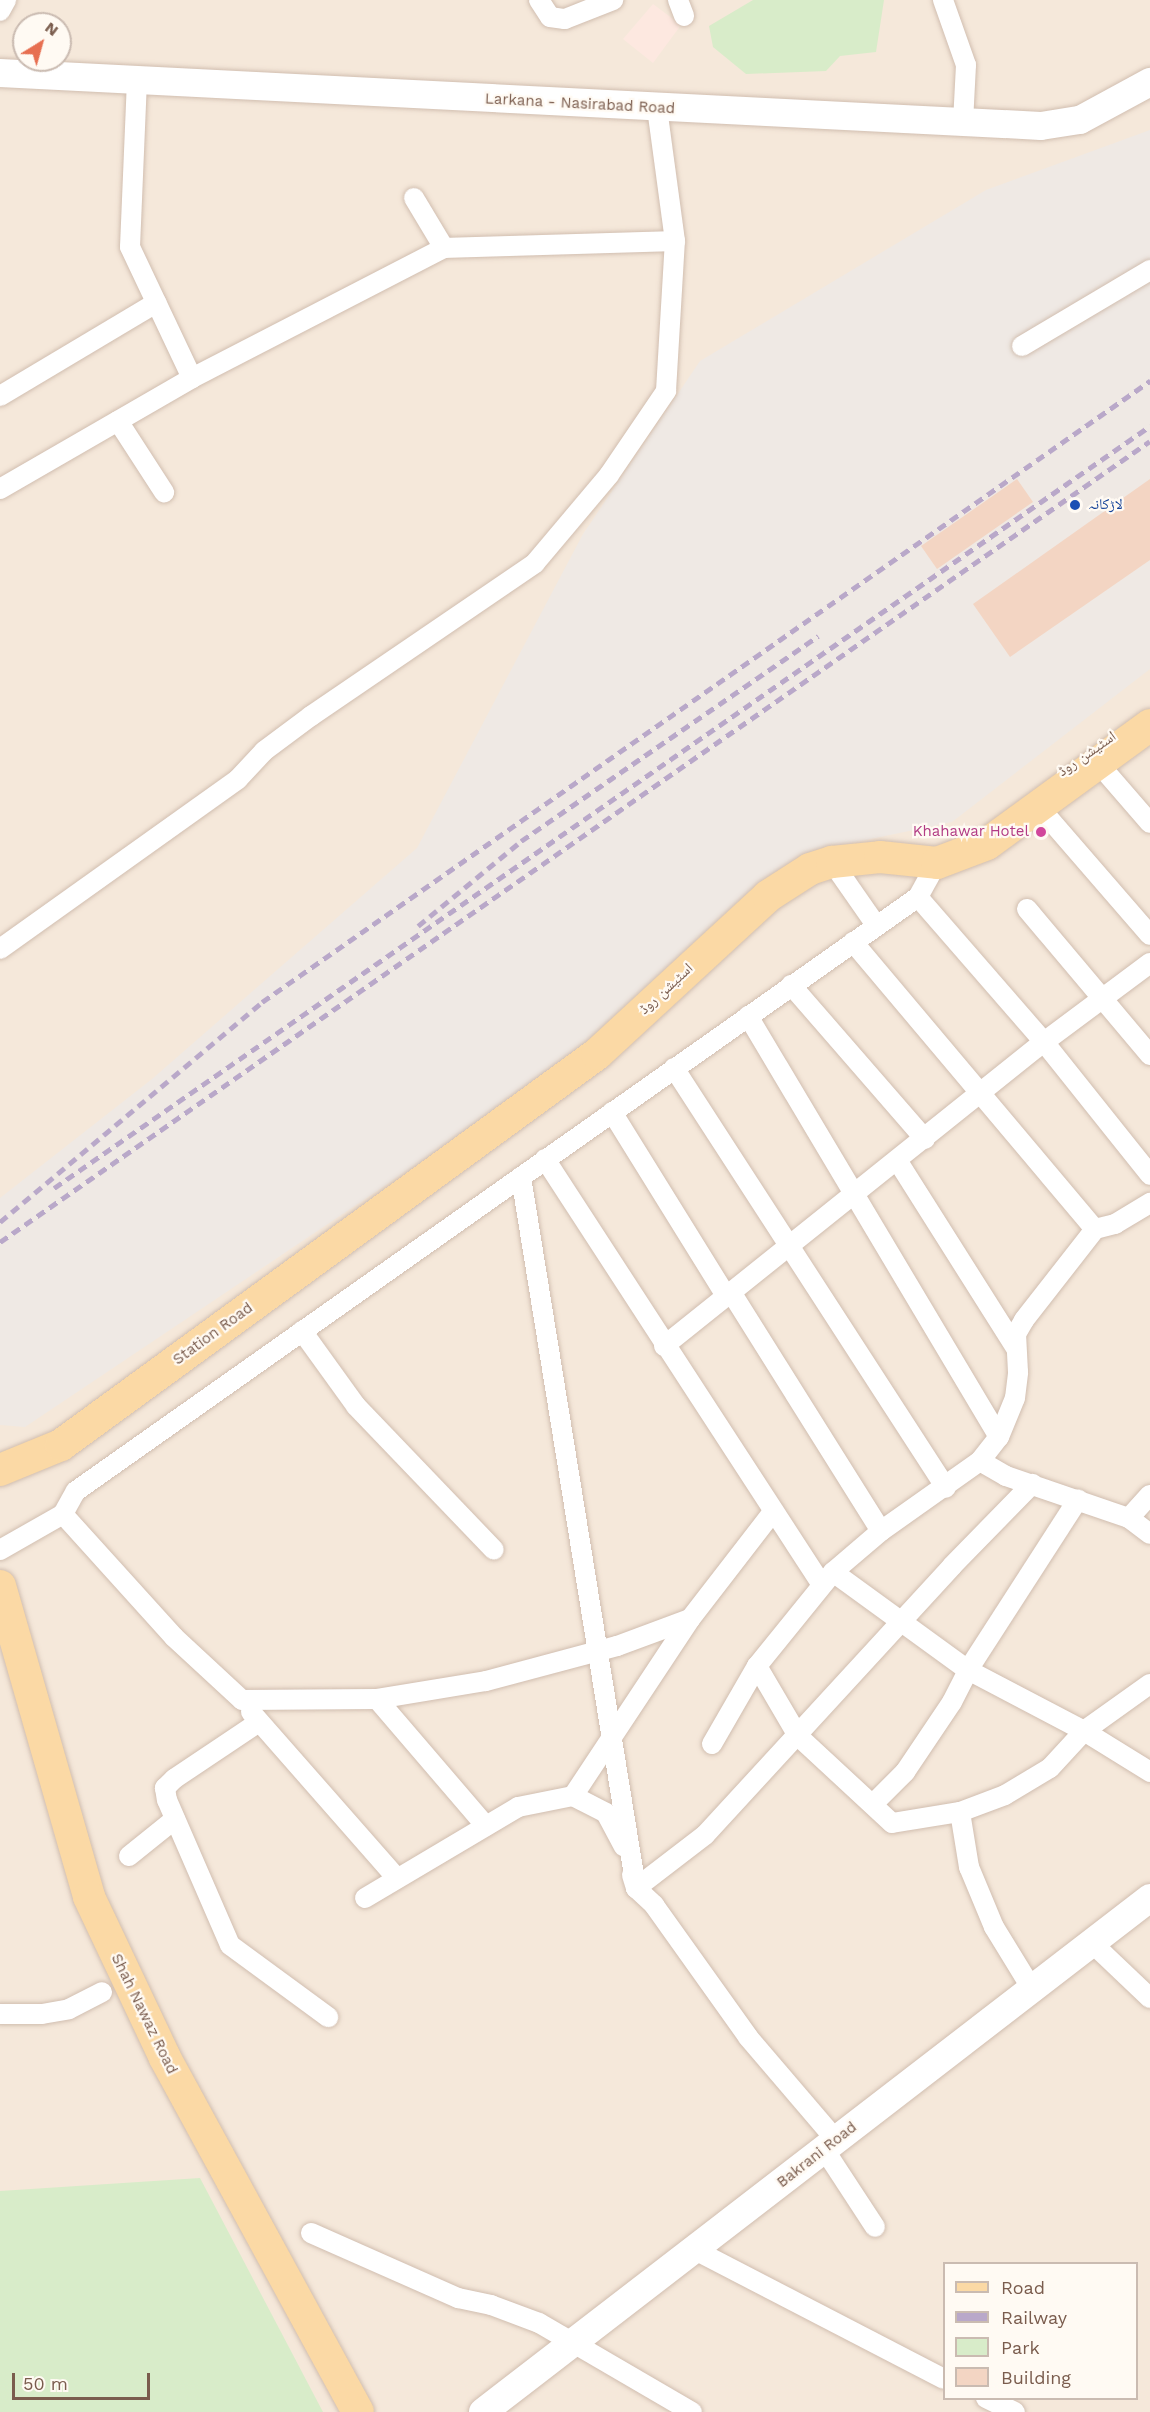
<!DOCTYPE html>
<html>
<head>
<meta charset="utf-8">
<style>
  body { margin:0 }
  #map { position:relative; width:1150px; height:2412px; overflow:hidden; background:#fdf6ec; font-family:"Work Sans","Noto Naskh Arabic",sans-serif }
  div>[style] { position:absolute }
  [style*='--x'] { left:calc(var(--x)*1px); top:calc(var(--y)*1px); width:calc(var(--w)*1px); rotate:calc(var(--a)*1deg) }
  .residential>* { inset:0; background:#f5e8da }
  .commercial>* { inset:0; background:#fde8e0 }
  .industrial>* { inset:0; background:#efe9e4 }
  .green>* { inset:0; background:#d8ecc9 }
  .building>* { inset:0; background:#f3d5c3 }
  .roads { filter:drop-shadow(0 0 2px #d1beb0) drop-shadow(0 0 2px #d1beb0) }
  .street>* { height:20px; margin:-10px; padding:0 10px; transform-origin:10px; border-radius:10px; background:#fff }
  .secondary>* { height:28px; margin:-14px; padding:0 14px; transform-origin:14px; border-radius:14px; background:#fff }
  .primary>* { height:32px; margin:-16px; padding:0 16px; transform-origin:16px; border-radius:16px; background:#fbd9a5 }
  .rail>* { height:4.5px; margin-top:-2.25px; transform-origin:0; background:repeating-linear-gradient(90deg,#b9a8c9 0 9px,transparent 0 15px) }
  .dots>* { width:16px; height:16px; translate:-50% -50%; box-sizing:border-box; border:3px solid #fffaf3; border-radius:50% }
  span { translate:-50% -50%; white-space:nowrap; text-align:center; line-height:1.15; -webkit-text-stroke:4.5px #fffaf3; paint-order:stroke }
  .street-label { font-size:15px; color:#7a5c4d }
  .transit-label { font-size:15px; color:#164399 }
  .left { translate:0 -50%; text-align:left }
  .hotel-label { font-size:15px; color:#b23c85 }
  .right { translate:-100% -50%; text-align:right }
  .legend { position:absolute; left:943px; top:2262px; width:195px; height:138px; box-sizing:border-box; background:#fffaf3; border:2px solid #cabbb1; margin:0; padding:8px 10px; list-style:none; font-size:18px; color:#7a5c4d }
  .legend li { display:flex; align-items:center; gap:12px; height:30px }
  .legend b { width:30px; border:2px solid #cabbb1 }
  .north { position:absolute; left:12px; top:12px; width:60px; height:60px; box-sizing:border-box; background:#fffaf3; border:2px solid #cabbb1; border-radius:50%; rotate:37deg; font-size:16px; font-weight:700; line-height:24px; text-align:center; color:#7a5c4d }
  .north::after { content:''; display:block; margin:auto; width:21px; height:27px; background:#e76f51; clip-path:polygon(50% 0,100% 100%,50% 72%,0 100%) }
  .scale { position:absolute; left:12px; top:2373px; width:138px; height:27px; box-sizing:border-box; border:3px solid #7a5c4d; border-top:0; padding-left:8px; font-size:18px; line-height:21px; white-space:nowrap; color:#7a5c4d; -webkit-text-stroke:4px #fffaf3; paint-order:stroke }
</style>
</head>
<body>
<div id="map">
  <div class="residential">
    <div style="clip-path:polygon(evenodd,0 0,1150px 0,1150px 2412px,0 2412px,0 0,24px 24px,60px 24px,60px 60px,24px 60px,24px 24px,0 0,944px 2264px,1136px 2264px,1136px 2398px,944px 2398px,944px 2264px)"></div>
  </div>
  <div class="commercial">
    <div style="clip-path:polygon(653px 4px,681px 25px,653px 63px,623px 39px)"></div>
  </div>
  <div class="industrial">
    <div style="clip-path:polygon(1150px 130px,1150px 669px,952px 822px,847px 844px,740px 901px,586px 1051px,25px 1427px,0 1425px,0 1198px,152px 1079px,417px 848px,583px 534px,700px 361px,986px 190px)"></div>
  </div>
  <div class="green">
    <div style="clip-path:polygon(753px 0,884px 0,876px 52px,840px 56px,826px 71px,746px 74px,713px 47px,709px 26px)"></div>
    <div style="clip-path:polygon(200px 2178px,323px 2412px,0 2412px,0 2191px)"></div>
  </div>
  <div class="building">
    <div style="clip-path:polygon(1017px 479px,1033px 502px,937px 569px,921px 546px)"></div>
    <div style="clip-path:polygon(1150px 479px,1150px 560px,1010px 657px,973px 604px)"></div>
  </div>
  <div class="roads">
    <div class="street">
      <div style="--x:539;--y:0;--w:20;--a:57"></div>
      <div style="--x:550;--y:17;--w:15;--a:8"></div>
      <div style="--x:565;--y:19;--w:52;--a:-21.6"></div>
      <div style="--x:678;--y:0;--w:17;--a:69"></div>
      <div style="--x:943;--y:0;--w:69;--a:70.5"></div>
      <div style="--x:966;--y:65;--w:57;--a:93"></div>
      <div style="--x:0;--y:11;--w:13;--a:-61"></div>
      <div style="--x:137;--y:80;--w:167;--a:92.4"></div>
      <div style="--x:130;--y:247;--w:145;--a:64.7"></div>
      <div style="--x:192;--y:378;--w:284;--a:-27.3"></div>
      <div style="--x:444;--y:248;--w:231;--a:-1.7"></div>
      <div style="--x:675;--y:241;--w:134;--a:-97.7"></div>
      <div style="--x:414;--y:198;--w:58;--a:59"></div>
      <div style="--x:1022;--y:346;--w:149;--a:-30.7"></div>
      <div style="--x:0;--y:396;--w:182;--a:-30.8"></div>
      <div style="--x:118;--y:421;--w:85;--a:57.1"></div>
      <div style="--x:0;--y:489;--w:222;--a:-30"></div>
      <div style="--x:1098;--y:763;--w:79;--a:49.1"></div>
      <div style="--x:1039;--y:807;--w:169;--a:49.1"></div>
      <div style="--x:832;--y:862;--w:77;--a:55.1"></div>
      <div style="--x:918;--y:897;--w:192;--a:49"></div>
      <div style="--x:1044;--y:1042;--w:170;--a:51.4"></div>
      <div style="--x:1027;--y:909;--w:191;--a:49.9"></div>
      <div style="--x:853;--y:942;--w:375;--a:49.9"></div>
      <div style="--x:0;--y:949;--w:292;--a:-35.5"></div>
      <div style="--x:238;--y:779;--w:38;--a:-47"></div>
      <div style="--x:264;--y:751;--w:59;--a:-36.7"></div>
      <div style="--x:311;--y:716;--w:271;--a:-34.3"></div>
      <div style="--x:535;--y:563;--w:115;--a:-49.9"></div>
      <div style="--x:609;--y:475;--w:102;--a:-55.8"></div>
      <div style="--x:666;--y:391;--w:150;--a:-86.6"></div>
      <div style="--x:791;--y:985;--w:204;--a:49"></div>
      <div style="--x:748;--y:1016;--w:490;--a:59.2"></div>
      <div style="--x:674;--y:1068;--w:500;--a:57.07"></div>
      <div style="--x:612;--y:1112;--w:216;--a:58.2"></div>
      <div style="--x:545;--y:1159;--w:508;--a:56.97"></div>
      <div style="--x:897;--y:1160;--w:222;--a:57.7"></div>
      <div style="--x:521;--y:1177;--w:720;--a:80.81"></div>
      <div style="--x:636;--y:1888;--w:87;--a:-37.5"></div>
      <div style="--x:705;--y:1835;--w:365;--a:-47.4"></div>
      <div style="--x:952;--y:1566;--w:115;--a:-45.7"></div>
      <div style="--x:731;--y:1292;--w:282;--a:57.9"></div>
      <div style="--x:302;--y:1331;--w:92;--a:54.2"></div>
      <div style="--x:356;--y:1406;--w:199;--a:46.2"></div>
      <div style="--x:664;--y:1346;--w:487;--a:-38.7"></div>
      <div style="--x:1044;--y:1042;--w:132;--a:-36.7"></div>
      <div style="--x:980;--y:1461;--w:30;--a:30"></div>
      <div style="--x:1006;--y:1476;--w:130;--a:18.9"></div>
      <div style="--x:1129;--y:1518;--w:26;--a:37"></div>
      <div style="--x:772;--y:1513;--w:134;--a:127.7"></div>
      <div style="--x:690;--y:1619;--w:78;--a:159.7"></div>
      <div style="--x:617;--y:1646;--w:136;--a:165"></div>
      <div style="--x:486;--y:1681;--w:110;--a:170.6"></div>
      <div style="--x:377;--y:1699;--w:135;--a:179.6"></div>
      <div style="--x:242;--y:1700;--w:93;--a:-137.2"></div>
      <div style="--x:174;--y:1637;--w:166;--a:-132.1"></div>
      <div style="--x:63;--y:1514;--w:26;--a:-61"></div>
      <div style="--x:76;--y:1491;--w:1030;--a:-35.2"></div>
      <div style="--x:918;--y:897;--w:39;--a:-61"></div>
      <div style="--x:1129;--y:1518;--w:31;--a:-48"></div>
      <div style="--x:0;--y:1550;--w:73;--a:-29.7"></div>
      <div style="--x:833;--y:1572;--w:167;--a:36"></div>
      <div style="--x:968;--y:1670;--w:131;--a:27.7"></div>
      <div style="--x:1084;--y:1731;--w:78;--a:31.8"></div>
      <div style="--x:757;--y:1666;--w:81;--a:59.6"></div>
      <div style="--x:798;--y:1736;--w:128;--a:42.8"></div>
      <div style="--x:892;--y:1823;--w:69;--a:-9.2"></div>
      <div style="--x:960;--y:1812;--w:48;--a:-20.7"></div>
      <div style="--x:1005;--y:1795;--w:52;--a:-31"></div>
      <div style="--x:1050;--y:1768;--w:50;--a:-47.4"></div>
      <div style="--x:1084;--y:1731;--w:81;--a:-35.5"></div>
      <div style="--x:377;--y:1699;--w:167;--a:49.4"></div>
      <div style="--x:251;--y:1712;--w:221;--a:48.7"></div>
      <div style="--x:259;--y:1722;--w:102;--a:146.2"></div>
      <div style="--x:174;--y:1779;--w:13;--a:135"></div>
      <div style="--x:165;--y:1788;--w:12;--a:81"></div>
      <div style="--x:167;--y:1800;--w:158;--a:66.5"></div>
      <div style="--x:230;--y:1945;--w:122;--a:36.3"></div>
      <div style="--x:712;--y:1744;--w:90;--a:-60"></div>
      <div style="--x:757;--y:1666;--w:121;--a:-51"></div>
      <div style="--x:833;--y:1572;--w:63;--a:-40.5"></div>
      <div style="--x:881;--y:1531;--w:121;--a:-35.3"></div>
      <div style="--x:980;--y:1461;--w:31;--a:-52"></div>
      <div style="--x:999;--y:1437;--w:42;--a:-67.7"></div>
      <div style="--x:1015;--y:1398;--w:26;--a:-83"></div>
      <div style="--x:1018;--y:1372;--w:38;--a:-93"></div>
      <div style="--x:1016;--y:1334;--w:16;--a:-60"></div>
      <div style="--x:1024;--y:1320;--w:115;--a:-52"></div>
      <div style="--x:1095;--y:1229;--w:21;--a:-14"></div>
      <div style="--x:1115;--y:1224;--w:41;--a:-31"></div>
      <div style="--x:573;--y:1796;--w:212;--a:-56.5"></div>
      <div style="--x:874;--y:1803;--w:44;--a:-45"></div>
      <div style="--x:905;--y:1772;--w:84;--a:-56.1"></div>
      <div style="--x:952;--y:1702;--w:36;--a:-63"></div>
      <div style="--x:968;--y:1670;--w:203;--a:-57.2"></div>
      <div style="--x:960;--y:1812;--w:56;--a:80.7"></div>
      <div style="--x:969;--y:1867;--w:65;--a:67.4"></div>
      <div style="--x:994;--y:1927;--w:73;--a:58.5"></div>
      <div style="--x:129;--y:1856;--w:59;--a:-38.8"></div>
      <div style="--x:632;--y:1875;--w:14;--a:73"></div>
      <div style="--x:636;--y:1888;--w:25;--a:43"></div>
      <div style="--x:654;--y:1905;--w:162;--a:54.5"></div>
      <div style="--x:748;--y:2037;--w:135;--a:49.5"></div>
      <div style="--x:365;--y:1898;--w:178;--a:-30.7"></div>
      <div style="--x:518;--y:1807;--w:56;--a:-11.3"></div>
      <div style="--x:573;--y:1796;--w:37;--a:27"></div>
      <div style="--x:606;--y:1813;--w:38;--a:62"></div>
      <div style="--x:1092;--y:1943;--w:80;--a:43.5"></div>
      <div style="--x:0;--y:2014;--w:42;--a:0"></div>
      <div style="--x:42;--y:2014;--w:27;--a:-10"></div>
      <div style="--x:69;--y:2009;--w:37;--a:-27"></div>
      <div style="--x:824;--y:2149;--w:93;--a:56.8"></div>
      <div style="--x:311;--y:2233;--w:161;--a:23.9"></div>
      <div style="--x:458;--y:2298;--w:34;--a:12"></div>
      <div style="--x:491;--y:2305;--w:51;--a:20.6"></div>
      <div style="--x:539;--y:2323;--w:177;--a:30.2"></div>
      <div style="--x:695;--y:2250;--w:280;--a:27.4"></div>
      <div style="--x:986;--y:2398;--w:32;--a:26"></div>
    </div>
    <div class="secondary">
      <div style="--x:0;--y:73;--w:1042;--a:2.91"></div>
      <div style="--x:1041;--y:126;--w:39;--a:-9"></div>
      <div style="--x:1080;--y:120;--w:80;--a:-28.5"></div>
      <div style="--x:483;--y:2412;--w:842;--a:-37.62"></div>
    </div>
    <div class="primary">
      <div style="--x:0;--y:1470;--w:66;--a:-22.3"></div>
      <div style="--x:61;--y:1445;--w:663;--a:-36.11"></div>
      <div style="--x:597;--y:1054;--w:233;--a:-42.7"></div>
      <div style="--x:768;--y:896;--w:50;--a:-32.7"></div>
      <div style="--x:810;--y:869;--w:23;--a:-18"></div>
      <div style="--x:832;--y:862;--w:48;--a:-5.9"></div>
      <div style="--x:880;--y:857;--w:57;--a:6"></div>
      <div style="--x:937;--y:863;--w:53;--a:-20.8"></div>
      <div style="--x:987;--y:844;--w:202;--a:-36.1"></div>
      <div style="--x:0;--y:1586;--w:323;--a:74"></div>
      <div style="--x:89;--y:1897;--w:178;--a:64.7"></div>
      <div style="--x:165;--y:2058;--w:403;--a:61.4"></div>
    </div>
  </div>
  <div class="rail">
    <div style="--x:418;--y:926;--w:134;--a:-39.5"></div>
    <div style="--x:521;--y:841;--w:361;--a:-34.6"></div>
    <div style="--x:54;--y:1188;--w:1335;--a:-34.81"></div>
    <div style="--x:0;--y:1222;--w:342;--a:-40"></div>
    <div style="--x:262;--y:1002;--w:1084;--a:-34.97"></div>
    <div style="--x:0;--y:1242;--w:1401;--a:-34.86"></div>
  </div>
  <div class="dots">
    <div style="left:1075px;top:505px;background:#1a4fb4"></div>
    <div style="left:1041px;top:832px;background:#d1479c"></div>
  </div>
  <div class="street-label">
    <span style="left:580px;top:104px;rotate:3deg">Larkana - Nasirabad Road</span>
    <span style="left:1087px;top:754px;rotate:-35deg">اسٹیشن روڈ</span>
    <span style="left:666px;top:989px;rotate:-43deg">اسٹیشن روڈ</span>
    <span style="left:213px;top:1334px;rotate:-36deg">Station Road</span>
    <span style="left:144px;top:2014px;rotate:64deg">Shah Nawaz Road</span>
    <span style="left:817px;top:2155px;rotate:-38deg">Bakrani Road</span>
  </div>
  <div class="transit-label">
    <span class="left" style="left:1088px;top:505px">لاڑکانہ</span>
  </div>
  <div class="hotel-label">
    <span class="right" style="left:1029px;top:832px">Khahawar Hotel</span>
  </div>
  <ul class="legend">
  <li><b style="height:8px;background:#fbd9a5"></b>Road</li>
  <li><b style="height:8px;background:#b9a8c9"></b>Railway</li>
  <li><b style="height:16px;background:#d8ecc9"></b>Park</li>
  <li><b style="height:16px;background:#f3d5c3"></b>Building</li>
  </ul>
  <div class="north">N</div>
  <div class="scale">50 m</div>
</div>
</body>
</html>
